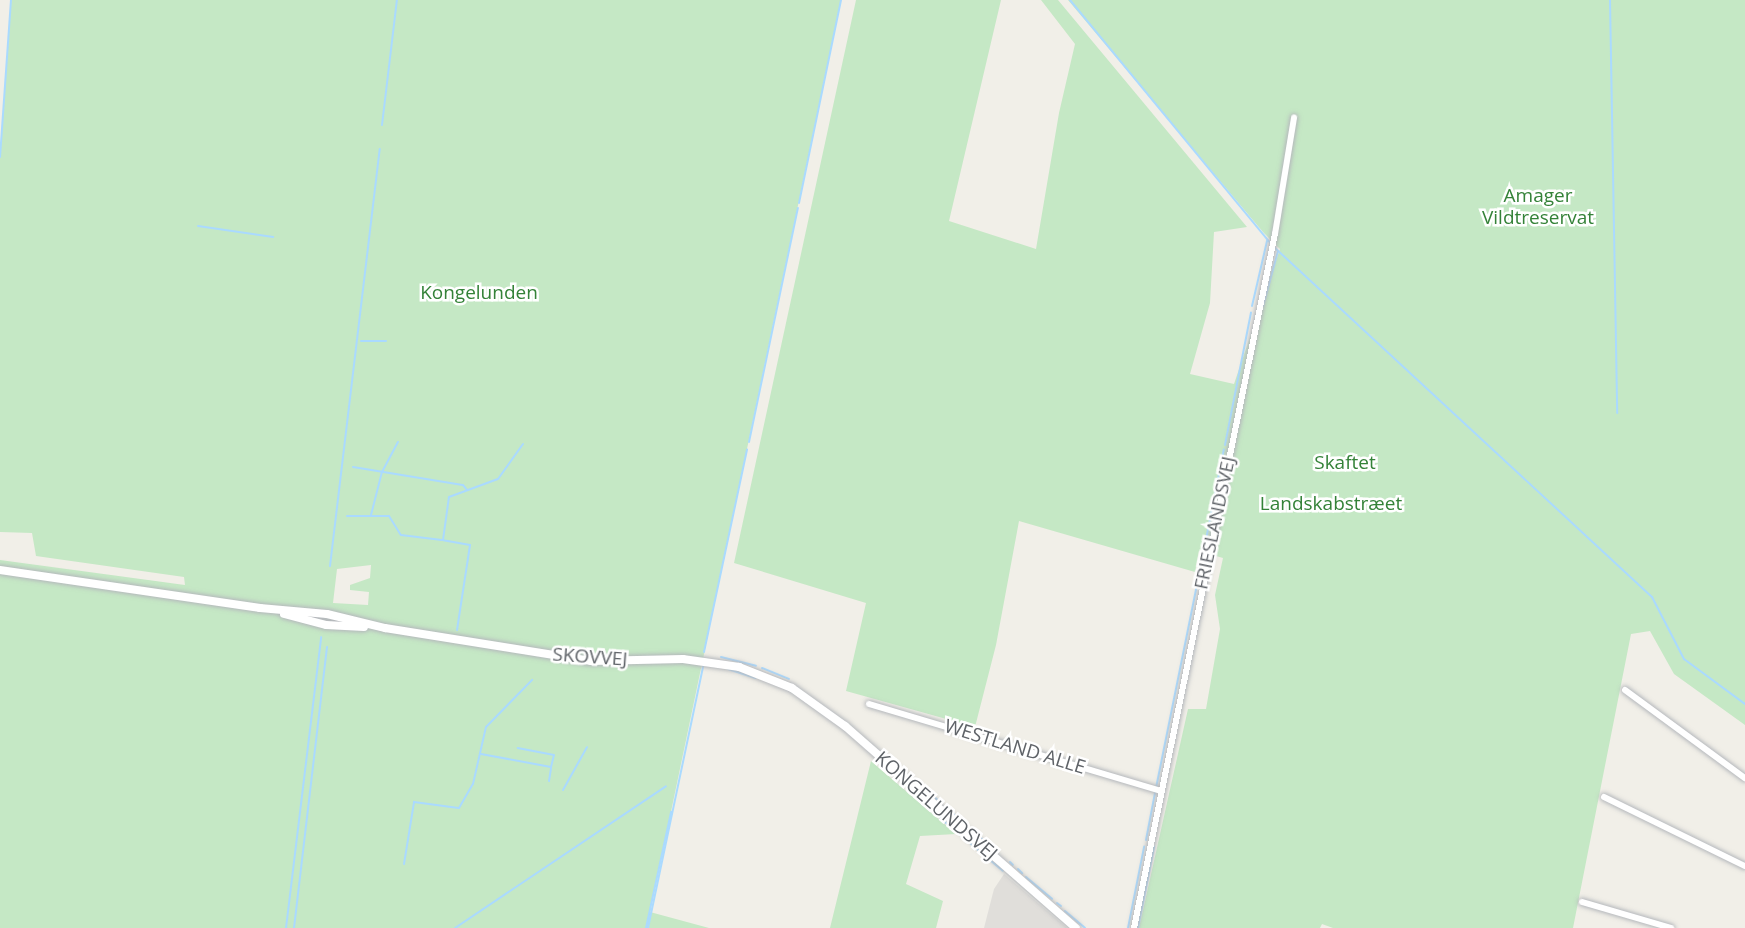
<!DOCTYPE html>
<html>
<head>
<meta charset="utf-8">
<style>
  body { margin:0 }
  #map { position:relative; width:1745px; height:928px; overflow:hidden; background:#f1efe8; font-family:"Open Sans",sans-serif }
  div>[style] { position:absolute }
  [style*='--x'] { left:calc(var(--x)*1px); top:calc(var(--y)*1px); width:calc(var(--w)*1px); rotate:calc(var(--a)*1deg) }
  .industrial>* { inset:0; background:#e0deda }
  .green>* { inset:0; background:#c5e8c5 }
  .stream>* { height:2px; margin:-1px; padding:0 1px; transform-origin:1px; border-radius:1px; background:#aadaff }
  .roads { filter:drop-shadow(0 0 2px #b5b8bc) drop-shadow(0 0 2px #b5b8bc) }
  .street>* { height:6px; margin:-3px; padding:0 3px; transform-origin:3px; border-radius:3px; background:#fff }
  .secondary>* { height:8px; margin:-4px; padding:0 4px; transform-origin:4px; border-radius:4px; background:#fff }
  span { translate:-50% -50%; white-space:nowrap; text-align:center; line-height:1.15; -webkit-text-stroke:5px #fff; paint-order:stroke }
  .park-label { font-size:19px; color:#348238 }
  .street-label { font-size:19px; color:#5f6368 }
</style>
</head>
<body>
<div id="map">
  <div class="industrial">
    <div style="clip-path:polygon(1004px 874px,1067px 928px,984px 928px,994px 889px)"></div>
  </div>
  <div class="green">
    <div style="clip-path:polygon(evenodd,11px 0,841px 0,650px 912px,709px 928px,0 928px,0 560px,185px 585px,184px 577px,36px 556px,32px 533px,0 532px,0 157px,11px 0,371px 565px,370px 578px,350px 585px,350px 590px,369px 592px,368px 605px,333px 603px,337px 569px,371px 565px)"></div>
    <div style="clip-path:polygon(856px 0,1001px 0,949px 221px,1036px 249px,1059px 113px,1075px 44px,1041px 0,1058px 0,1247px 227px,1214px 232px,1210px 303px,1190px 374px,1234px 384px,1280px 249px,1263px 232px,1068px 0,1745px 0,1745px 725px,1674px 674px,1650px 631px,1631px 634px,1573px 928px,1333px 928px,1322px 924px,1320px 928px,1139px 928px,1188px 709px,1206px 709px,1220px 629px,1215px 595px,1223px 558px,1199px 551px,1195px 572px,1019px 521px,996px 645px,975px 727px,846px 691px,866px 603px,734px 563px)"></div>
    <div style="clip-path:polygon(871px 761px,956px 834px,920px 836px,906px 884px,943px 901px,936px 928px,830px 928px)"></div>
  </div>
  <div class="stream">
    <div style="--x:1070;--y:0;--w:315;--a:50.5"></div>
    <div style="--x:1610;--y:0;--w:413;--a:89"></div>
    <div style="--x:382;--y:125;--w:126;--a:-83.2"></div>
    <div style="--x:0;--y:157;--w:157;--a:-86"></div>
    <div style="--x:799;--y:203;--w:207;--a:-78.3"></div>
    <div style="--x:198;--y:226;--w:76;--a:8.3"></div>
    <div style="--x:1275;--y:248;--w:514;--a:42.79"></div>
    <div style="--x:1652;--y:597;--w:70;--a:62.7"></div>
    <div style="--x:1684;--y:659;--w:76;--a:36.4"></div>
    <div style="--x:1252;--y:306;--w:67;--a:-77"></div>
    <div style="--x:1263;--y:306;--w:57;--a:-74.7"></div>
    <div style="--x:361;--y:341;--w:25;--a:0"></div>
    <div style="--x:749;--y:442;--w:239;--a:-78.2"></div>
    <div style="--x:1225;--y:445;--w:135;--a:-78.9"></div>
    <div style="--x:353;--y:467;--w:111;--a:9.3"></div>
    <div style="--x:463;--y:485;--w:6;--a:51"></div>
    <div style="--x:371;--y:515;--w:44;--a:-75.7"></div>
    <div style="--x:382;--y:472;--w:34;--a:-62"></div>
    <div style="--x:347;--y:516;--w:42;--a:0"></div>
    <div style="--x:389;--y:516;--w:22;--a:58"></div>
    <div style="--x:401;--y:535;--w:41;--a:7"></div>
    <div style="--x:330;--y:566;--w:420;--a:-83.2"></div>
    <div style="--x:1199;--y:575;--w:128;--a:-78.8"></div>
    <div style="--x:457;--y:630;--w:86;--a:-81.3"></div>
    <div style="--x:470;--y:545;--w:27;--a:-170"></div>
    <div style="--x:443;--y:540;--w:43;--a:-82.1"></div>
    <div style="--x:449;--y:497;--w:52;--a:-20.2"></div>
    <div style="--x:498;--y:479;--w:43;--a:-54.5"></div>
    <div style="--x:704;--y:652;--w:207;--a:-78"></div>
    <div style="--x:721;--y:657;--w:36;--a:14"></div>
    <div style="--x:762;--y:668;--w:29;--a:22"></div>
    <div style="--x:728;--y:669;--w:29;--a:18"></div>
    <div style="--x:481;--y:754;--w:71;--a:10.5"></div>
    <div style="--x:551;--y:767;--w:12;--a:-76"></div>
    <div style="--x:554;--y:755;--w:37;--a:-169"></div>
    <div style="--x:908;--y:775;--w:38;--a:40"></div>
    <div style="--x:549;--y:781;--w:13;--a:-81"></div>
    <div style="--x:1156;--y:788;--w:213;--a:-78.6"></div>
    <div style="--x:563;--y:790;--w:49;--a:-60.8"></div>
    <div style="--x:925;--y:804;--w:36;--a:42"></div>
    <div style="--x:945;--y:807;--w:27;--a:39"></div>
    <div style="--x:974;--y:831;--w:17;--a:45"></div>
    <div style="--x:957;--y:832;--w:60;--a:40.3"></div>
    <div style="--x:1146;--y:840;--w:48;--a:-79.2"></div>
    <div style="--x:1010;--y:862;--w:4;--a:45"></div>
    <div style="--x:404;--y:864;--w:63;--a:-80.8"></div>
    <div style="--x:414;--y:802;--w:45;--a:7.6"></div>
    <div style="--x:459;--y:808;--w:28;--a:-60"></div>
    <div style="--x:473;--y:784;--w:58;--a:-77.2"></div>
    <div style="--x:486;--y:727;--w:66;--a:-45.6"></div>
    <div style="--x:1018;--y:869;--w:6;--a:45"></div>
    <div style="--x:1026;--y:877;--w:34;--a:40"></div>
    <div style="--x:1057;--y:903;--w:5;--a:37"></div>
    <div style="--x:1065;--y:911;--w:26;--a:40"></div>
    <div style="--x:286;--y:928;--w:293;--a:-83.1"></div>
    <div style="--x:294;--y:928;--w:283;--a:-83.3"></div>
    <div style="--x:455;--y:928;--w:254;--a:-33.9"></div>
    <div style="--x:646;--y:928;--w:119;--a:-77.8"></div>
    <div style="--x:648;--y:928;--w:268;--a:-78.1"></div>
    <div style="--x:1128;--y:928;--w:83;--a:-78.8"></div>
    <div style="--x:1138;--y:928;--w:83;--a:-78.8"></div>
  </div>
  <div class="roads">
    <div class="street">
      <div style="--x:1625;--y:690;--w:149;--a:36.3"></div>
      <div style="--x:869;--y:704;--w:304;--a:16.6"></div>
      <div style="--x:1604;--y:797;--w:157;--a:26.1"></div>
      <div style="--x:1582;--y:902;--w:93;--a:16.3"></div>
      <div style="--x:1134;--y:928;--w:708;--a:-78.52"></div>
      <div style="--x:1275;--y:234;--w:118;--a:-80.7"></div>
    </div>
    <div class="secondary">
      <div style="--x:0;--y:570;--w:263;--a:8.3"></div>
      <div style="--x:260;--y:608;--w:67;--a:5.1"></div>
      <div style="--x:327;--y:614;--w:60;--a:13.6"></div>
      <div style="--x:385;--y:628;--w:209;--a:9.1"></div>
      <div style="--x:591;--y:661;--w:92;--a:-1.2"></div>
      <div style="--x:683;--y:659;--w:57;--a:8.1"></div>
      <div style="--x:739;--y:667;--w:57;--a:21.6"></div>
      <div style="--x:792;--y:688;--w:65;--a:35.6"></div>
      <div style="--x:845;--y:726;--w:307;--a:41.2"></div>
      <div style="--x:284;--y:614;--w:43;--a:14.7"></div>
      <div style="--x:326;--y:625;--w:38;--a:3"></div>
    </div>
  </div>
  <div class="park-label">
    <span style="left:1538px;top:207px">Amager<br>Vildtreservat</span>
    <span style="left:479px;top:293px">Kongelunden</span>
    <span style="left:1345px;top:463px">Skaftet</span>
    <span style="left:1331px;top:504px">Landskabstræet</span>
  </div>
  <div class="street-label">
    <span style="left:1215px;top:523px;rotate:-78deg">FRIESLANDSVEJ</span>
    <span style="left:590px;top:657px;rotate:4deg">SKOVVEJ</span>
    <span style="left:1015px;top:747px;rotate:17deg">WESTLAND ALLE</span>
    <span style="left:936px;top:806px;rotate:41deg">KONGELUNDSVEJ</span>
  </div>
</div>
</body>
</html>
